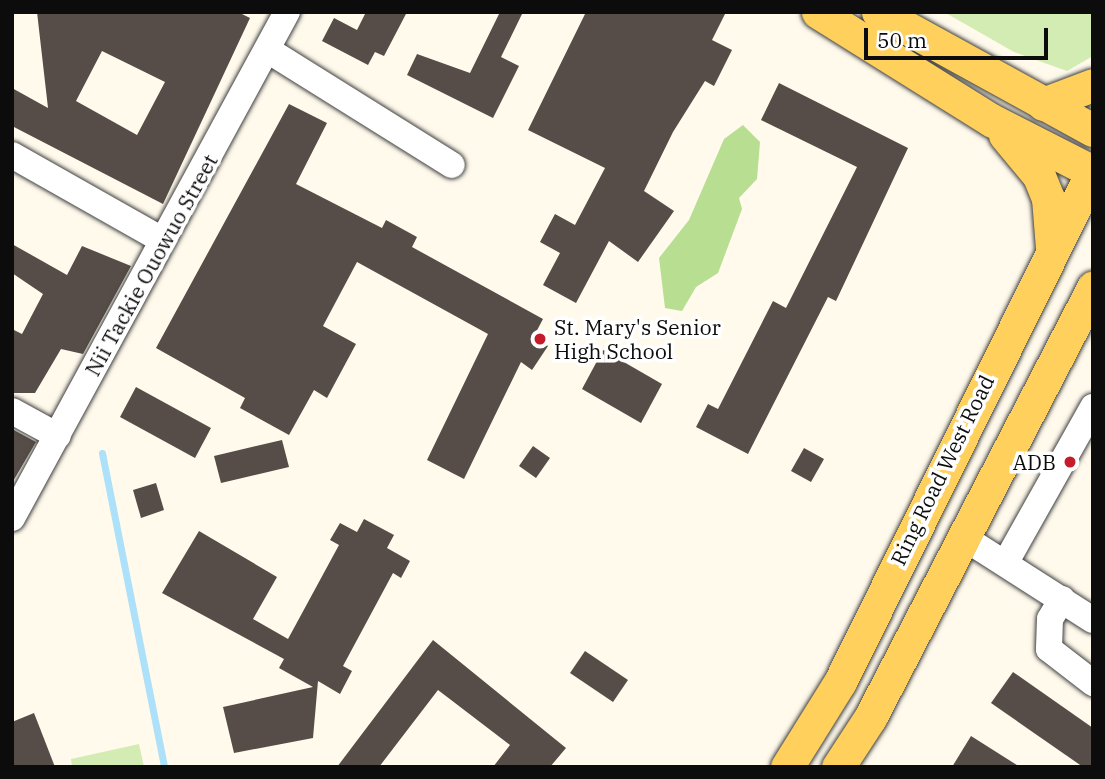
<!DOCTYPE html>
<html>
<head>
<meta charset="utf-8">
<style>
  body { margin:0 }
  #map { position:relative; width:1105px; height:779px; overflow:hidden; background:#fffaec; font-family:"IBM Plex Serif",serif }
  div>[style] { position:absolute }
  [style*='--x'] { left:calc(var(--x)*1px); top:calc(var(--y)*1px); width:calc(var(--w)*1px); rotate:calc(var(--a)*1deg) }
  .green>* { inset:0; background:#d3ecb3 }
  .forest>* { inset:0; background:#b7de91 }
  .stream>* { height:7px; margin:-3.5px; padding:0 3.5px; transform-origin:3.5px; border-radius:3.5px; background:#ade1fa }
  .building>* { inset:0; background:#564d48 }
  .roads { filter:drop-shadow(0 0 2px #3f3f3f) drop-shadow(0 0 2px #3f3f3f) }
  .minor>* { height:26px; margin:-13px; padding:0 13px; transform-origin:13px; border-radius:13px; background:#fff }
  .major>* { height:33px; margin:-16.5px; padding:0 16.5px; transform-origin:16.5px; border-radius:16.5px; background:#ffd05c }
  .dots>* { width:19px; height:19px; translate:-50% -50%; box-sizing:border-box; border:4px solid #fff; border-radius:50% }
  span { translate:-50% -50%; white-space:nowrap; text-align:center; line-height:1.15; -webkit-text-stroke:7px #fff; paint-order:stroke }
  .street-label { font-size:21px; color:#0c0c0c }
  .poi-label { font-size:21px; color:#0c0c0c }
  .left { translate:0 -50%; text-align:left }
  .right { translate:-100% -50%; text-align:right }
  .frame { position:absolute; inset:0; border:14px solid #0c0c0c; pointer-events:none }
  .scale { position:absolute; left:864px; top:28px; width:184px; height:32px; box-sizing:border-box; border:4px solid #0c0c0c; border-top:0; padding-left:9px; font-size:21px; line-height:24px; white-space:nowrap; color:#0c0c0c; -webkit-text-stroke:5px #fff; paint-order:stroke }
</style>
</head>
<body>
<div id="map">
  <div class="green">
    <div style="clip-path:polygon(944px 12px,1093px 12px,1093px 56px,1067px 71px,1014px 52px)"></div>
    <div style="clip-path:polygon(139px 744px,144px 767px,72px 767px,71px 759px)"></div>
  </div>
  <div class="forest">
    <div style="clip-path:polygon(743px 125px,760px 142px,757px 179px,739px 198px,742px 209px,718px 273px,696px 287px,682px 311px,665px 308px,659px 258px,689px 220px,724px 139px)"></div>
  </div>
  <div class="stream">
    <div style="--x:102;--y:453;--w:320;--a:78.8"></div>
  </div>
  <div class="building">
    <div style="clip-path:polygon(evenodd,37px 12px,238px 12px,250px 18px,163px 204px,12px 126px,12px 88px,48px 108px,37px 12px,102px 51px,165px 82px,137px 135px,76px 101px,102px 51px)"></div>
    <div style="clip-path:polygon(366px 12px,407px 12px,384px 56px,375px 52px,368px 65px,322px 41px,334px 18px,357px 30px)"></div>
    <div style="clip-path:polygon(500px 12px,523px 12px,501px 57px,519px 66px,493px 118px,407px 75px,417px 54px,470px 73px)"></div>
    <div style="clip-path:polygon(586px 12px,726px 12px,712px 40px,732px 50px,714px 86px,705px 81px,673px 132px,644px 191px,674px 211px,638px 262px,609px 241px,576px 303px,543px 285px,560px 253px,540px 242px,555px 214px,575px 225px,605px 168px,528px 130px)"></div>
    <div style="clip-path:polygon(779px 83px,908px 148px,836px 301px,828px 297px,748px 454px,696px 427px,708px 404px,718px 409px,773px 301px,786px 308px,857px 167px,761px 120px)"></div>
    <div style="clip-path:polygon(289px 104px,327px 123px,296px 184px,382px 228px,386px 220px,417px 237px,412px 247px,543px 319px,534px 336px,548px 346px,532px 370px,521px 362px,464px 479px,427px 460px,488px 334px,357px 262px,323px 326px,356px 344px,327px 398px,314px 390px,289px 435px,240px 408px,245px 398px,156px 348px)"></div>
    <div style="clip-path:polygon(12px 244px,67px 275px,82px 246px,131px 266px,83px 354px,61px 349px,35px 393px,12px 393px,12px 329px,22px 334px,43px 294px,12px 273px)"></div>
    <div style="clip-path:polygon(603px 350px,662px 384px,641px 423px,582px 389px)"></div>
    <div style="clip-path:polygon(136px 387px,211px 428px,195px 458px,120px 417px)"></div>
    <div style="clip-path:polygon(12px 429px,36px 442px,12px 483px)"></div>
    <div style="clip-path:polygon(282px 440px,289px 467px,221px 483px,214px 456px)"></div>
    <div style="clip-path:polygon(533px 446px,550px 458px,536px 478px,519px 466px)"></div>
    <div style="clip-path:polygon(804px 448px,824px 459px,811px 482px,791px 471px)"></div>
    <div style="clip-path:polygon(156px 483px,164px 510px,141px 518px,133px 490px)"></div>
    <div style="clip-path:polygon(364px 519px,394px 535px,387px 548px,410px 561px,401px 578px,393px 573px,343px 666px,352px 671px,340px 694px,318px 681px,313px 738px,234px 753px,223px 707px,313px 687px,279px 668px,284px 659px,162px 593px,199px 531px,277px 577px,253px 619px,288px 639px,339px 545px,330px 540px,340px 523px,357px 532px)"></div>
    <div style="clip-path:polygon(433px 640px,566px 748px,550px 767px,493px 767px,510px 745px,438px 690px,379px 767px,337px 767px)"></div>
    <div style="clip-path:polygon(585px 651px,628px 680px,613px 702px,570px 673px)"></div>
    <div style="clip-path:polygon(1013px 672px,1093px 728px,1093px 767px,1083px 767px,991px 703px)"></div>
    <div style="clip-path:polygon(34px 713px,55px 767px,12px 767px,12px 722px)"></div>
    <div style="clip-path:polygon(971px 736px,1020px 767px,952px 767px)"></div>
  </div>
  <div class="roads">
    <div class="minor">
      <div style="--x:271;--y:52;--w:213;--a:32"></div>
      <div style="--x:12;--y:155;--w:172;--a:29.5"></div>
      <div style="--x:12;--y:411;--w:52;--a:28.5"></div>
      <div style="--x:12;--y:518;--w:576;--a:-61.48"></div>
      <div style="--x:963;--y:537;--w:154;--a:32.6"></div>
      <div style="--x:1006;--y:562;--w:178;--a:-60.7"></div>
      <div style="--x:1062;--y:599;--w:23;--a:121"></div>
      <div style="--x:1050;--y:619;--w:30;--a:92"></div>
      <div style="--x:1049;--y:649;--w:56;--a:37.7"></div>
    </div>
    <div class="major">
      <div style="--x:818;--y:12;--w:204;--a:32"></div>
      <div style="--x:991;--y:120;--w:114;--a:27"></div>
      <div style="--x:878;--y:12;--w:245;--a:28.8"></div>
      <div style="--x:1043;--y:104;--w:53;--a:-20.8"></div>
      <div style="--x:1005;--y:135;--w:53;--a:50.3"></div>
      <div style="--x:1039;--y:176;--w:24;--a:68"></div>
      <div style="--x:1048;--y:198;--w:50;--a:85.4"></div>
      <div style="--x:787;--y:767;--w:100;--a:-58.1"></div>
      <div style="--x:840;--y:682;--w:571;--a:-63.7"></div>
      <div style="--x:838;--y:767;--w:59;--a:-56.9"></div>
      <div style="--x:870;--y:718;--w:485;--a:-62.6"></div>
    </div>
  </div>
  <div class="dots">
    <div style="left:540px;top:339px;background:#c51c2c"></div>
    <div style="left:1070px;top:462px;background:#c51c2c"></div>
  </div>
  <div class="street-label">
    <span style="left:151px;top:265px;rotate:-61deg">Nii Tackie Ouowuo Street</span>
    <span style="left:942px;top:470px;rotate:-64deg">Ring Road West Road</span>
  </div>
  <div class="poi-label">
    <span class="left" style="left:554px;top:339px">St. Mary's Senior<br>High School</span>
    <span class="right" style="left:1056px;top:462px">ADB</span>
  </div>
  <div class="frame"></div>
  <div class="scale">50 m</div>
</div>
</body>
</html>
